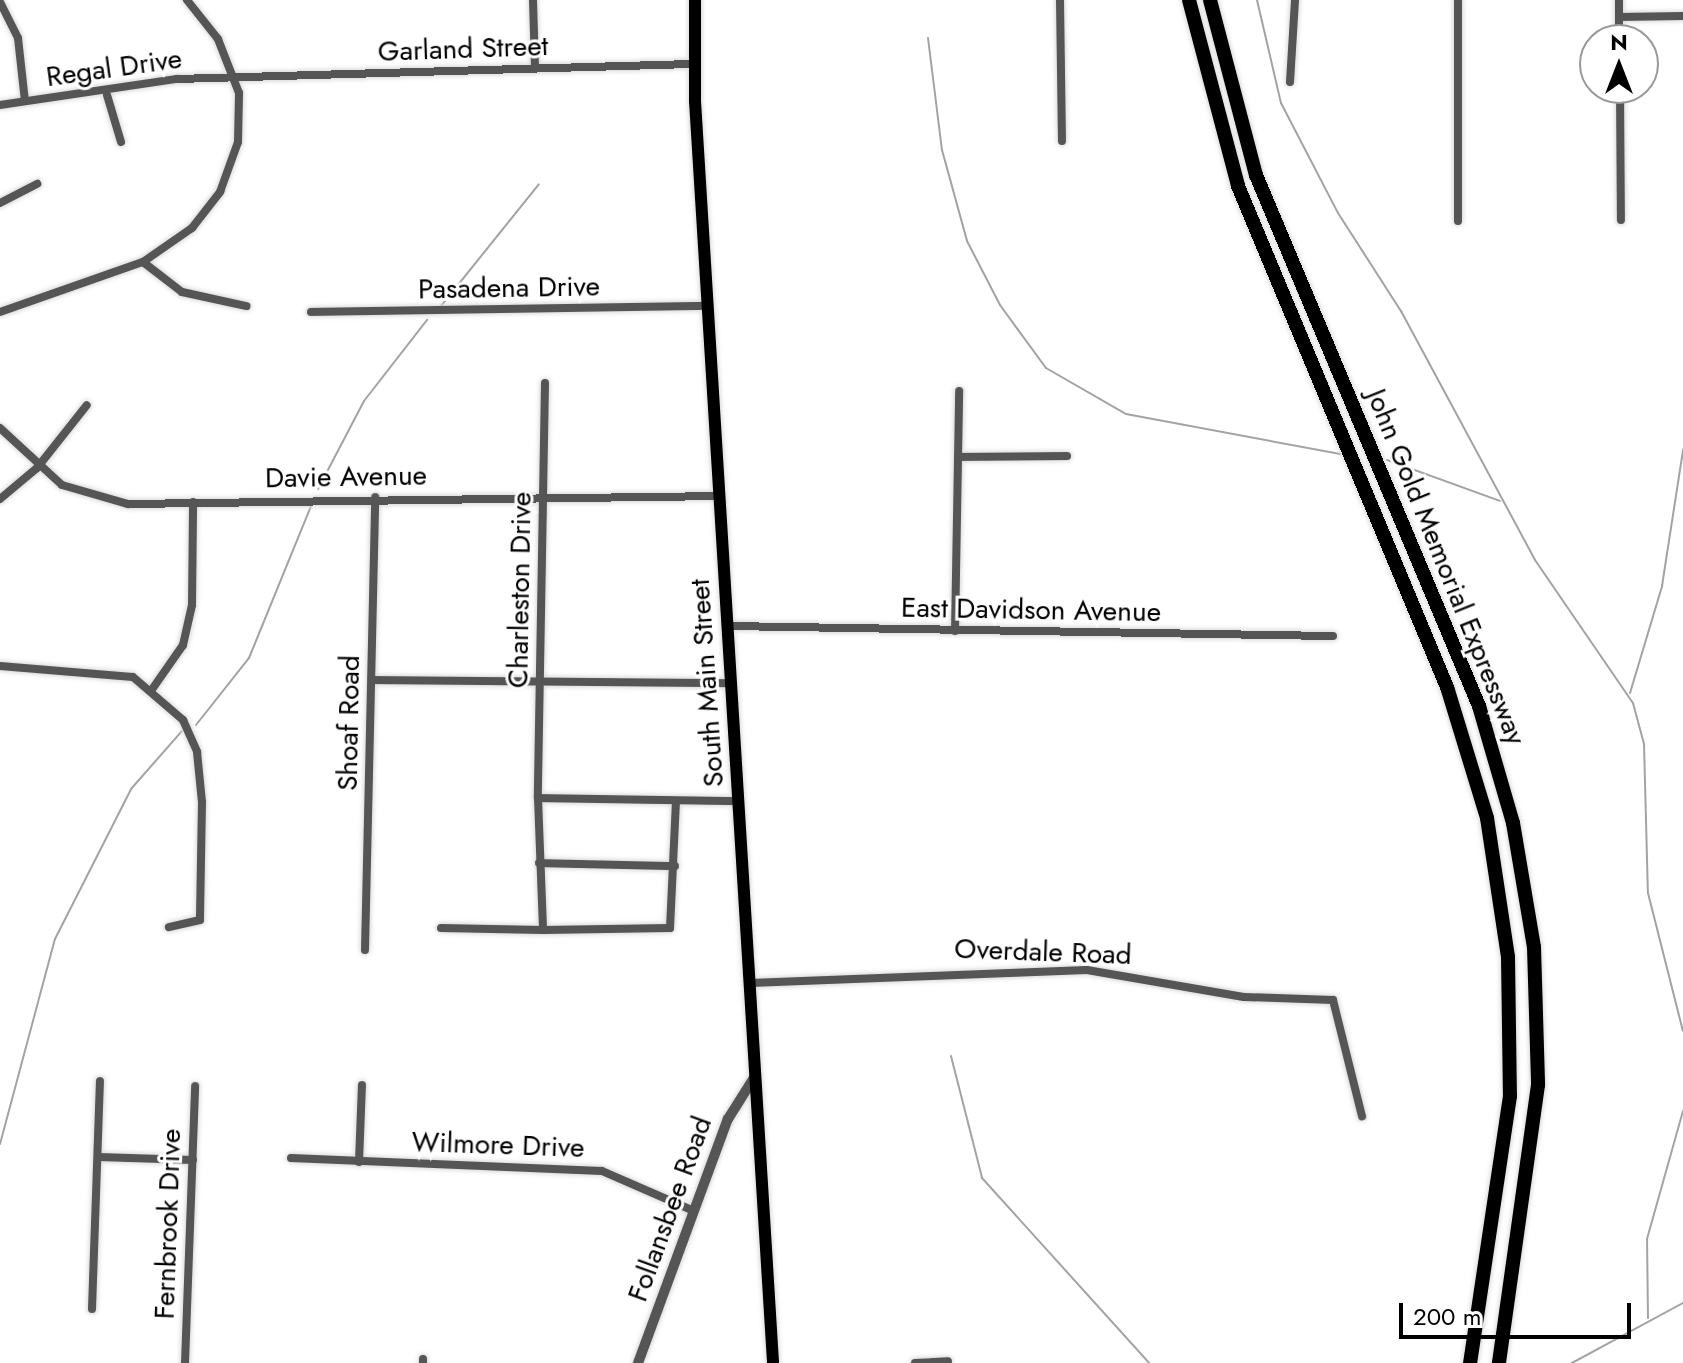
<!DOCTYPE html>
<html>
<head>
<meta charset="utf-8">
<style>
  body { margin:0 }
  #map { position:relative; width:1683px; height:1363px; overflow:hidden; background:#fff; font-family:Jost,sans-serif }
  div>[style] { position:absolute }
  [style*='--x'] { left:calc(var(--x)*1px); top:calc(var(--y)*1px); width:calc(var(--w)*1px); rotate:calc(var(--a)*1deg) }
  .stream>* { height:2px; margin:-1px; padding:0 1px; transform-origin:1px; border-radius:1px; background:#a3a3a3 }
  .roads { filter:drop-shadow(0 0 2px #dbdbdb) drop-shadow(0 0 2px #dbdbdb) }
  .minor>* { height:8px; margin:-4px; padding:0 4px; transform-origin:4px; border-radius:4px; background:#555 }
  .tertiary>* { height:10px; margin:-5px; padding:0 5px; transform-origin:5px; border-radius:5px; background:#555 }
  .primary>* { height:12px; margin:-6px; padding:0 6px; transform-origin:6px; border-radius:6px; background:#000 }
  .motorway>* { height:14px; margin:-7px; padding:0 7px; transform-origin:7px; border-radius:7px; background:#000 }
  span { translate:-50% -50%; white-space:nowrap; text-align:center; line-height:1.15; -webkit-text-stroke:6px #fff; paint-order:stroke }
  .street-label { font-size:28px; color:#000 }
  .north { position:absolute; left:1579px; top:24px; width:80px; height:80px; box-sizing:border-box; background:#fff; border:2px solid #999; border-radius:50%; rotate:0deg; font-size:22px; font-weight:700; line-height:32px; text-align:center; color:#000 }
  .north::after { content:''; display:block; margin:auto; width:28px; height:36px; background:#000; clip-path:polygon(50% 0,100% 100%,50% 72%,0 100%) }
  .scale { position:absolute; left:1399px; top:1303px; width:232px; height:36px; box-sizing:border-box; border:4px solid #000; border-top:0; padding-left:10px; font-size:24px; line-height:28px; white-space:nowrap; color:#000; -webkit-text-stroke:6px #fff; paint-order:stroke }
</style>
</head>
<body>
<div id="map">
  <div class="stream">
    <div style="--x:1257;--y:0;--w:106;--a:76.9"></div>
    <div style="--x:1281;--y:103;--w:124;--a:62.6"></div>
    <div style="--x:1338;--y:213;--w:117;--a:57.3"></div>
    <div style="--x:1401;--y:311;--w:283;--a:61.7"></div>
    <div style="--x:1535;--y:560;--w:173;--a:55.6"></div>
    <div style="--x:1633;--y:703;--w:42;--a:75"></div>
    <div style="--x:1644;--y:744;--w:149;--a:88.5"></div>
    <div style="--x:1648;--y:893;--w:142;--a:75.8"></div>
    <div style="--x:928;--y:38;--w:113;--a:82.9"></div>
    <div style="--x:942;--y:150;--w:94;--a:74.6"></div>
    <div style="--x:967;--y:241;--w:72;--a:62.7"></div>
    <div style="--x:1000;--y:305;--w:78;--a:53.9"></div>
    <div style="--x:1046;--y:368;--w:92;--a:29.9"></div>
    <div style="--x:1126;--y:414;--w:218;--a:10.6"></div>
    <div style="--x:441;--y:306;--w:156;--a:-51.2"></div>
    <div style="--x:1387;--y:460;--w:120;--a:19.9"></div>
    <div style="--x:318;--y:489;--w:99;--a:-62.4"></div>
    <div style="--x:364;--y:401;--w:103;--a:-52.1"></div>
    <div style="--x:1630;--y:693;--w:112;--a:-73.3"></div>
    <div style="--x:1662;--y:586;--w:138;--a:-81.2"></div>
    <div style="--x:196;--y:725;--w:85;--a:-51.7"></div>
    <div style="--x:249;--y:658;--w:164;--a:-67.8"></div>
    <div style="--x:951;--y:1056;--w:126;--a:75.7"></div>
    <div style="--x:982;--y:1178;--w:249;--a:47.9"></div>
    <div style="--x:0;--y:1144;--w:212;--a:-75"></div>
    <div style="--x:55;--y:939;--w:168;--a:-63.1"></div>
    <div style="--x:131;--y:789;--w:77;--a:-48.7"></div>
    <div style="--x:1648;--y:1318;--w:79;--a:-90.7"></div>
    <div style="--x:1647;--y:1239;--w:133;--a:-74.3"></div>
    <div style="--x:1572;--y:1363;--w:126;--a:-28.4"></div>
  </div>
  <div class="roads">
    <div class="minor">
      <div style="--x:533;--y:0;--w:69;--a:88.3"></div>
      <div style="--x:1060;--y:0;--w:141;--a:89.2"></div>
      <div style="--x:1619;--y:0;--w:40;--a:90"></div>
      <div style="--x:0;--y:2;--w:40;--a:63.4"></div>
      <div style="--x:18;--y:38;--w:63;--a:83.7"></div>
      <div style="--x:1619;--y:17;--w:64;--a:-0.9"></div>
      <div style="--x:1290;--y:82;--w:82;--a:-86.5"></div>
      <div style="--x:1620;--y:88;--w:132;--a:89.6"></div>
      <div style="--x:107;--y:95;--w:49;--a:73.4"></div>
      <div style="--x:0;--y:105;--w:179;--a:-8.4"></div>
      <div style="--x:177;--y:79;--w:516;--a:-1.67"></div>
      <div style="--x:0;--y:203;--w:42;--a:-27.2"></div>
      <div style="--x:1458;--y:221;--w:221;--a:-90"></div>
      <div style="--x:143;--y:262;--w:49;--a:37.6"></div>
      <div style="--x:182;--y:292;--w:66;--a:12.3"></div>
      <div style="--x:0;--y:312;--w:151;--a:-19.3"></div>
      <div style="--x:143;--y:262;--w:60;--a:-34.8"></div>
      <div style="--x:192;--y:228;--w:46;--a:-52.1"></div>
      <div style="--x:220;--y:192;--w:53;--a:-70.2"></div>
      <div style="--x:238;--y:142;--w:49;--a:-88.8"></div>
      <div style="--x:239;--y:93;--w:58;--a:-111.3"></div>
      <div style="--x:218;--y:39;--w:50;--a:-128.5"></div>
      <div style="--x:311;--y:312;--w:397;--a:-0.9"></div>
      <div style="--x:545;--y:383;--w:415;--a:91"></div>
      <div style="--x:538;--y:798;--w:132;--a:87.8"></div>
      <div style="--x:543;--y:930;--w:127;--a:-0.9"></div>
      <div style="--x:670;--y:928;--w:127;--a:-87.3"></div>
      <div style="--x:0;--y:428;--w:84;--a:42.6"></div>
      <div style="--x:62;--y:485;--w:69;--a:16.1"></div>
      <div style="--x:128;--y:504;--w:592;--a:-0.77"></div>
      <div style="--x:958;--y:457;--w:109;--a:-0.5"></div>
      <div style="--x:0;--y:499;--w:48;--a:-40"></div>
      <div style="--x:37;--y:468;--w:80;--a:-51.6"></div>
      <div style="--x:728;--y:626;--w:605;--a:0.95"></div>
      <div style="--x:955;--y:631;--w:240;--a:-89"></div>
      <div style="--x:0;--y:666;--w:133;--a:4.7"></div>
      <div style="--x:133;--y:677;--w:66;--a:40.7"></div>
      <div style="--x:183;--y:720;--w:35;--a:66"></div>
      <div style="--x:197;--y:752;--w:50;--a:84.3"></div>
      <div style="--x:202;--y:802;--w:118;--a:91"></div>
      <div style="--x:200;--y:920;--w:32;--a:167"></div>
      <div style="--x:372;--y:680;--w:359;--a:0.5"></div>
      <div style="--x:153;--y:688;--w:52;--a:-55.1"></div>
      <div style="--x:183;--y:645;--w:41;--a:-77.3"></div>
      <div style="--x:192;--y:605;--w:103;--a:-89.4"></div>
      <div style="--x:538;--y:798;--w:201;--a:0.9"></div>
      <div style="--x:539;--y:863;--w:136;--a:1.3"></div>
      <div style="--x:441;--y:928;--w:102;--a:1.1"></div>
      <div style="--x:365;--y:950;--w:453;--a:-88.7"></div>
      <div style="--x:750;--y:983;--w:337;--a:-2.2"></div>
      <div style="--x:1087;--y:970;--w:159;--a:9.8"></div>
      <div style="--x:1244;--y:997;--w:89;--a:1.9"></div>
      <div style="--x:1333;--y:1000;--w:120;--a:76"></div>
      <div style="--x:98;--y:1157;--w:95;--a:1.8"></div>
      <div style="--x:291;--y:1158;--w:311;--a:2.4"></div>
      <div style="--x:602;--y:1171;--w:100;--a:23.5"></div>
      <div style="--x:359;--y:1162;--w:77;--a:-87.8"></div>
      <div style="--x:92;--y:1309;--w:228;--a:-88"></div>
      <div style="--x:185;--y:1363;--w:277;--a:-87.9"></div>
      <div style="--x:423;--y:1363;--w:4;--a:-90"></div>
      <div style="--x:915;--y:1363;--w:33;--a:-3"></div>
    </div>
    <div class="tertiary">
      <div style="--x:638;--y:1363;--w:260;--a:-69.8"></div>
      <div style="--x:728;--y:1119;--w:51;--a:-57.9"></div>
    </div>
    <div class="primary">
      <div style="--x:695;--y:0;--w:101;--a:90"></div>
      <div style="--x:695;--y:101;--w:1264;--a:86.46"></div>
    </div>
    <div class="motorway">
      <div style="--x:1189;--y:0;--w:192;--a:75.2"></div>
      <div style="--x:1238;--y:186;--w:543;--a:67.36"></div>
      <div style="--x:1447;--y:687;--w:137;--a:73"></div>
      <div style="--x:1487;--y:818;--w:141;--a:81.4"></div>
      <div style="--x:1508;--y:957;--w:139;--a:89.2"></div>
      <div style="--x:1510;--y:1096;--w:270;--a:98.5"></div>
      <div style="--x:1210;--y:0;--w:181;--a:75.3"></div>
      <div style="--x:1256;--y:175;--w:576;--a:67.22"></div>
      <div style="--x:1479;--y:706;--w:122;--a:73.8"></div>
      <div style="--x:1513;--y:823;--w:126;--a:80.4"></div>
      <div style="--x:1534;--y:947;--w:138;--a:88.3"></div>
      <div style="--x:1538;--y:1085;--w:281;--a:98"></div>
    </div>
  </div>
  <div class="street-label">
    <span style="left:463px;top:49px;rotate:-2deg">Garland Street</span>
    <span style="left:114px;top:68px;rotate:-8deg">Regal Drive</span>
    <span style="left:509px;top:288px;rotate:-1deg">Pasadena Drive</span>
    <span style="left:346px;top:477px;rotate:-1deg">Davie Avenue</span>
    <span style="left:1446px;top:567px;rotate:68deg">John Gold Memorial Expressway</span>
    <span style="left:520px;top:590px;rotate:-89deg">Charleston Drive</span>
    <span style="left:1031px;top:610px;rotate:1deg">East Davidson Avenue</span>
    <span style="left:707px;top:683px;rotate:-94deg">South Main Street</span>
    <span style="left:349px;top:723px;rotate:-89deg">Shoaf Road</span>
    <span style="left:1043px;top:952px;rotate:2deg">Overdale Road</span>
    <span style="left:498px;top:1145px;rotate:2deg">Wilmore Drive</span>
    <span style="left:670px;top:1209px;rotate:-70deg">Follansbee Road</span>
    <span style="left:168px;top:1224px;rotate:-88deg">Fernbrook Drive</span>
  </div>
  <div class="north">N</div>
  <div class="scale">200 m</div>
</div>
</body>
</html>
